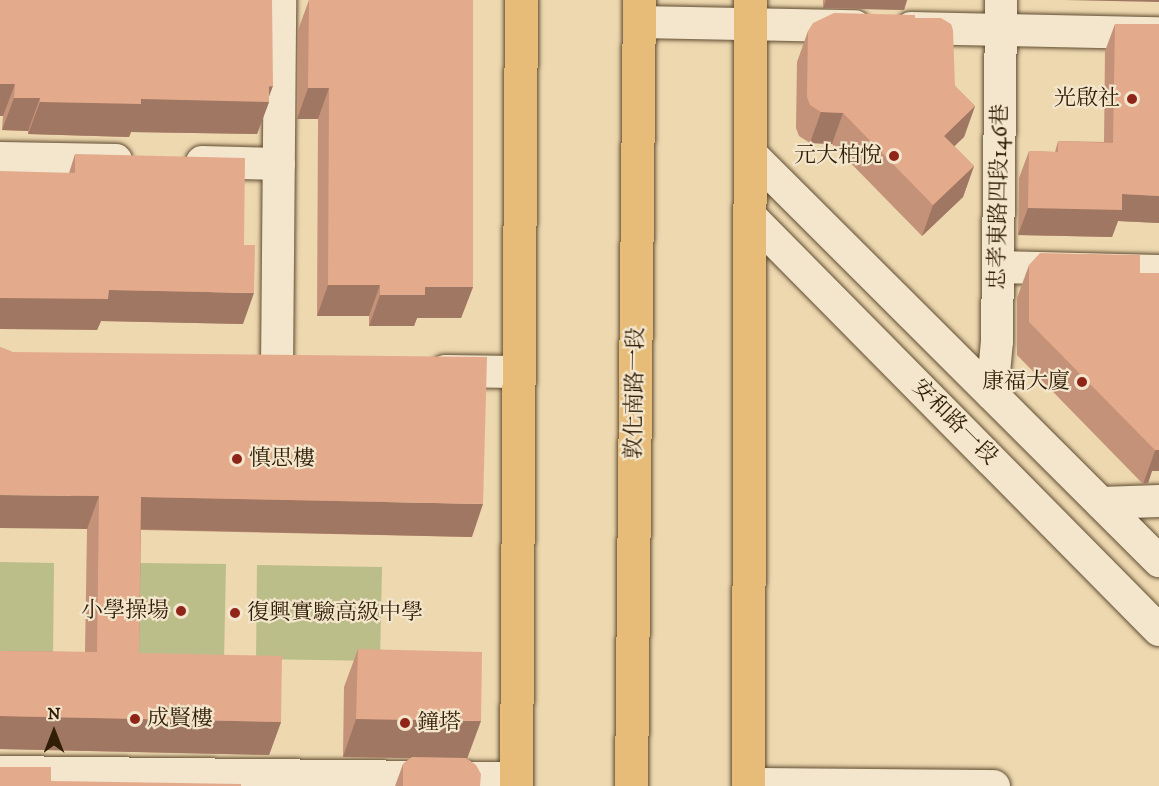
<!DOCTYPE html>
<html>
<head>
<meta charset="utf-8">
<style>
  body { margin:0 }
  #map { position:relative; width:1159px; height:786px; overflow:hidden; background:#edd8b0; font-family:"IM FELL DW Pica","Noto Serif TC",serif }
  div>[style] { position:absolute }
  [style*='--x'] { left:calc(var(--x)*1px); top:calc(var(--y)*1px); width:calc(var(--w)*1px); rotate:calc(var(--a)*1deg) }
  .green>* { inset:0; background:#bbbe89 }
  .roads { filter:drop-shadow(0 0 2px #604c31) drop-shadow(0 0 2px #604c31) }
  .minor>* { height:32px; margin:-16px; padding:0 16px; transform-origin:16px; border-radius:16px; background:#f3e6cc }
  .major>* { height:33px; margin:-16.5px; padding:0 16.5px; transform-origin:16.5px; border-radius:16.5px; background:#e6bc78 }
  .wall>* { inset:0; background:#c49278 }
  .shaded-wall>* { inset:0; background:#a07762 }
  .building>* { inset:0; background:#e4aa8c }
  .dots>* { width:16px; height:16px; translate:-50% -50%; box-sizing:border-box; border:3px solid #f3e6cc; border-radius:50% }
  span { translate:-50% -50%; white-space:nowrap; text-align:center; line-height:1.15; -webkit-text-stroke:4.5px #f3e6cc; paint-order:stroke }
  .poi-label { font-size:22px; color:#311e07 }
  .right { translate:-100% -50%; text-align:right }
  .left { translate:0 -50%; text-align:left }
  .street-label { font-size:22px; color:#311e07 }
  .north { position:absolute; left:24px; top:702px; width:60px; height:60px; -webkit-text-stroke:4px #f3e6cc; paint-order:stroke; rotate:0deg; font-size:16px; font-weight:700; line-height:24px; text-align:center; color:#311e07 }
  .north::after { content:''; display:block; margin:auto; width:21px; height:27px; background:#311e07; clip-path:polygon(50% 0,100% 100%,50% 72%,0 100%) }
</style>
</head>
<body>
<div id="map">
  <div class="green">
    <div style="clip-path:polygon(0 562px,54px 563px,53px 656px,0 655px)"></div>
    <div style="clip-path:polygon(139px 563px,226px 564px,224px 660px,137px 658px)"></div>
    <div style="clip-path:polygon(257px 565px,382px 567px,380px 661px,256px 659px)"></div>
  </div>
  <div class="roads">
    <div class="minor">
      <div style="--x:639;--y:22;--w:216;--a:1.1"></div>
      <div style="--x:911;--y:28;--w:248;--a:1.2"></div>
      <div style="--x:750;--y:153;--w:578;--a:44.93"></div>
      <div style="--x:0;--y:158;--w:116;--a:1"></div>
      <div style="--x:202;--y:162;--w:77;--a:1.5"></div>
      <div style="--x:750;--y:216;--w:582;--a:45.35"></div>
      <div style="--x:998;--y:267;--w:161;--a:1.4"></div>
      <div style="--x:277;--y:369;--w:369;--a:-89.5"></div>
      <div style="--x:445;--y:371;--w:73;--a:0.8"></div>
      <div style="--x:992;--y:394;--w:53;--a:-84.6"></div>
      <div style="--x:997;--y:341;--w:341;--a:-89.3"></div>
      <div style="--x:1101;--y:503;--w:58;--a:-2"></div>
      <div style="--x:0;--y:772;--w:516;--a:0.67"></div>
      <div style="--x:748;--y:784;--w:246;--a:0.5"></div>
    </div>
    <div class="major">
      <div style="--x:516;--y:786;--w:786;--a:-89.64"></div>
      <div style="--x:631;--y:786;--w:786;--a:-89.42"></div>
      <div style="--x:748;--y:786;--w:786;--a:-89.85"></div>
    </div>
  </div>
  <div class="wall">
    <div style="clip-path:polygon(0 0,269px 96px,269px 102px,257px 134px,131px 132px,129px 137px,28px 134px,28px 131px,2px 130px,3px 116px,0 116px)"></div>
    <div style="clip-path:polygon(309px 0,473px 287px,461px 318px,417px 318px,414px 326px,369px 326px,369px 316px,317px 316px,318px 119px,297px 119px,298px 30px)"></div>
    <div style="clip-path:polygon(823px 0,907px 0,904px 10px,823px 8px)"></div>
    <div style="clip-path:polygon(915px 18px,955px 86px,975px 106px,964px 137px,954px 146px,974px 166px,963px 197px,922px 236px,832px 144px,810px 143px,799px 136px,796px 128px,797px 62px,808px 31px)"></div>
    <div style="clip-path:polygon(1115px 24px,1159px 24px,1159px 223px,1118px 221px,1112px 237px,1018px 235px,1019px 178px,1029px 151px,1055px 152px,1058px 141px,1104px 142px,1105px 51px)"></div>
    <div style="clip-path:polygon(75px 154px,243px 324px,101px 321px,97px 330px,69px 173px)"></div>
    <div style="clip-path:polygon(1029px 265px,1140px 273px,1159px 471px,1152px 471px,1148px 483px,1143px 484px,1017px 355px,1017px 298px)"></div>
    <div style="clip-path:polygon(0 347px,472px 537px,141px 530px,139px 653px,281px 722px,269px 755px,0 749px,0 651px,85px 652px,87px 529px)"></div>
    <div style="clip-path:polygon(358px 649px,467px 758px,480px 786px,395px 786px,403px 764px,410px 758px,343px 757px,344px 687px)"></div>
  </div>
  <div class="shaded-wall">
    <div style="clip-path:polygon(826px 0,907px 0,904px 10px,823px 8px)"></div>
    <div style="clip-path:polygon(1064px 0,1159px 0,1159px 2px)"></div>
    <div style="clip-path:polygon(0 84px,15px 84px,3px 116px,0 116px)"></div>
    <div style="clip-path:polygon(273px 86px,267px 102px,269px 102px,257px 134px,131px 132px,129px 137px,28px 134px,40px 102px,141px 99px)"></div>
    <div style="clip-path:polygon(308px 88px,329px 88px,318px 119px,297px 119px)"></div>
    <div style="clip-path:polygon(14px 98px,40px 98px,28px 131px,2px 130px)"></div>
    <div style="clip-path:polygon(975px 106px,964px 137px,933px 167px,944px 136px)"></div>
    <div style="clip-path:polygon(821px 112px,843px 113px,832px 144px,810px 143px)"></div>
    <div style="clip-path:polygon(974px 166px,963px 197px,922px 236px,933px 205px)"></div>
    <div style="clip-path:polygon(1122px 194px,1159px 196px,1159px 223px,1118px 221px,1112px 237px,1018px 235px,1028px 208px)"></div>
    <div style="clip-path:polygon(328px 285px,380px 285px,369px 316px,317px 316px)"></div>
    <div style="clip-path:polygon(425px 287px,473px 287px,461px 318px,417px 318px,414px 326px,369px 326px,380px 295px)"></div>
    <div style="clip-path:polygon(109px 290px,254px 293px,243px 324px,101px 321px,97px 330px,0 329px,0 298px)"></div>
    <div style="clip-path:polygon(1159px 440px,1159px 471px,1152px 471px,1148px 483px,1143px 484px)"></div>
    <div style="clip-path:polygon(0 495px,99px 496px,87px 529px,0 528px)"></div>
    <div style="clip-path:polygon(141px 497px,483px 504px,472px 537px,129px 529px)"></div>
    <div style="clip-path:polygon(0 716px,281px 722px,269px 755px,0 749px)"></div>
    <div style="clip-path:polygon(356px 719px,481px 721px,467px 759px,343px 757px)"></div>
  </div>
  <div class="building">
    <div style="clip-path:polygon(0 0,272px 0,273px 86px,269px 86px,269px 102px,141px 99px,141px 104px,40px 102px,40px 98px,14px 98px,15px 84px,0 84px)"></div>
    <div style="clip-path:polygon(309px 0,473px 0,473px 287px,425px 287px,425px 295px,380px 295px,380px 285px,328px 285px,329px 88px,308px 88px)"></div>
    <div style="clip-path:polygon(834px 13px,915px 15px,915px 18px,941px 18px,951px 24px,953px 30px,955px 86px,975px 106px,944px 136px,974px 166px,933px 205px,843px 113px,821px 112px,810px 105px,807px 97px,808px 31px,813px 23px)"></div>
    <div style="clip-path:polygon(1115px 24px,1159px 24px,1159px 196px,1122px 194px,1122px 210px,1028px 208px,1029px 151px,1058px 152px,1058px 141px,1113px 143px)"></div>
    <div style="clip-path:polygon(75px 154px,245px 158px,244px 245px,255px 245px,254px 293px,109px 290px,108px 299px,0 298px,0 171px,75px 173px)"></div>
    <div style="clip-path:polygon(1040px 253px,1140px 255px,1140px 273px,1159px 273px,1159px 450px,1155px 450px,1029px 322px,1029px 265px)"></div>
    <div style="clip-path:polygon(0 347px,12px 352px,487px 357px,483px 504px,141px 497px,139px 653px,282px 656px,281px 722px,0 716px,0 651px,97px 652px,99px 496px,0 495px)"></div>
    <div style="clip-path:polygon(358px 649px,482px 652px,481px 721px,356px 719px)"></div>
    <div style="clip-path:polygon(412px 757px,466px 758px,476px 765px,481px 774px,480px 786px,403px 786px,403px 764px)"></div>
    <div style="clip-path:polygon(0 767px,51px 767px,51px 781px,241px 784px,241px 786px,0 786px)"></div>
  </div>
  <div class="dots">
    <div style="left:1132px;top:99px;background:#8f2418"></div>
    <div style="left:894px;top:156px;background:#8f2418"></div>
    <div style="left:1082px;top:382px;background:#8f2418"></div>
    <div style="left:237px;top:459px;background:#8f2418"></div>
    <div style="left:181px;top:611px;background:#8f2418"></div>
    <div style="left:235px;top:613px;background:#8f2418"></div>
    <div style="left:135px;top:719px;background:#8f2418"></div>
    <div style="left:405px;top:723px;background:#8f2418"></div>
  </div>
  <div class="poi-label">
    <span class="right" style="left:1120px;top:99px">光啟社</span>
    <span class="right" style="left:882px;top:156px">元大柏悅</span>
    <span class="right" style="left:1070px;top:382px">康福大廈</span>
    <span class="left" style="left:249px;top:459px">慎思樓</span>
    <span class="right" style="left:169px;top:611px">小學操場</span>
    <span class="left" style="left:247px;top:613px">復興實驗高級中學</span>
    <span class="left" style="left:147px;top:719px">成賢樓</span>
    <span class="left" style="left:417px;top:723px">鐘塔</span>
  </div>
  <div class="street-label">
    <span style="left:999px;top:197px;rotate:-89deg">忠孝東路四段146巷</span>
    <span style="left:635px;top:393px;rotate:-89deg">敦化南路一段</span>
    <span style="left:955px;top:422px;rotate:45deg">安和路一段</span>
  </div>
  <div class="north">N</div>
</div>
</body>
</html>
